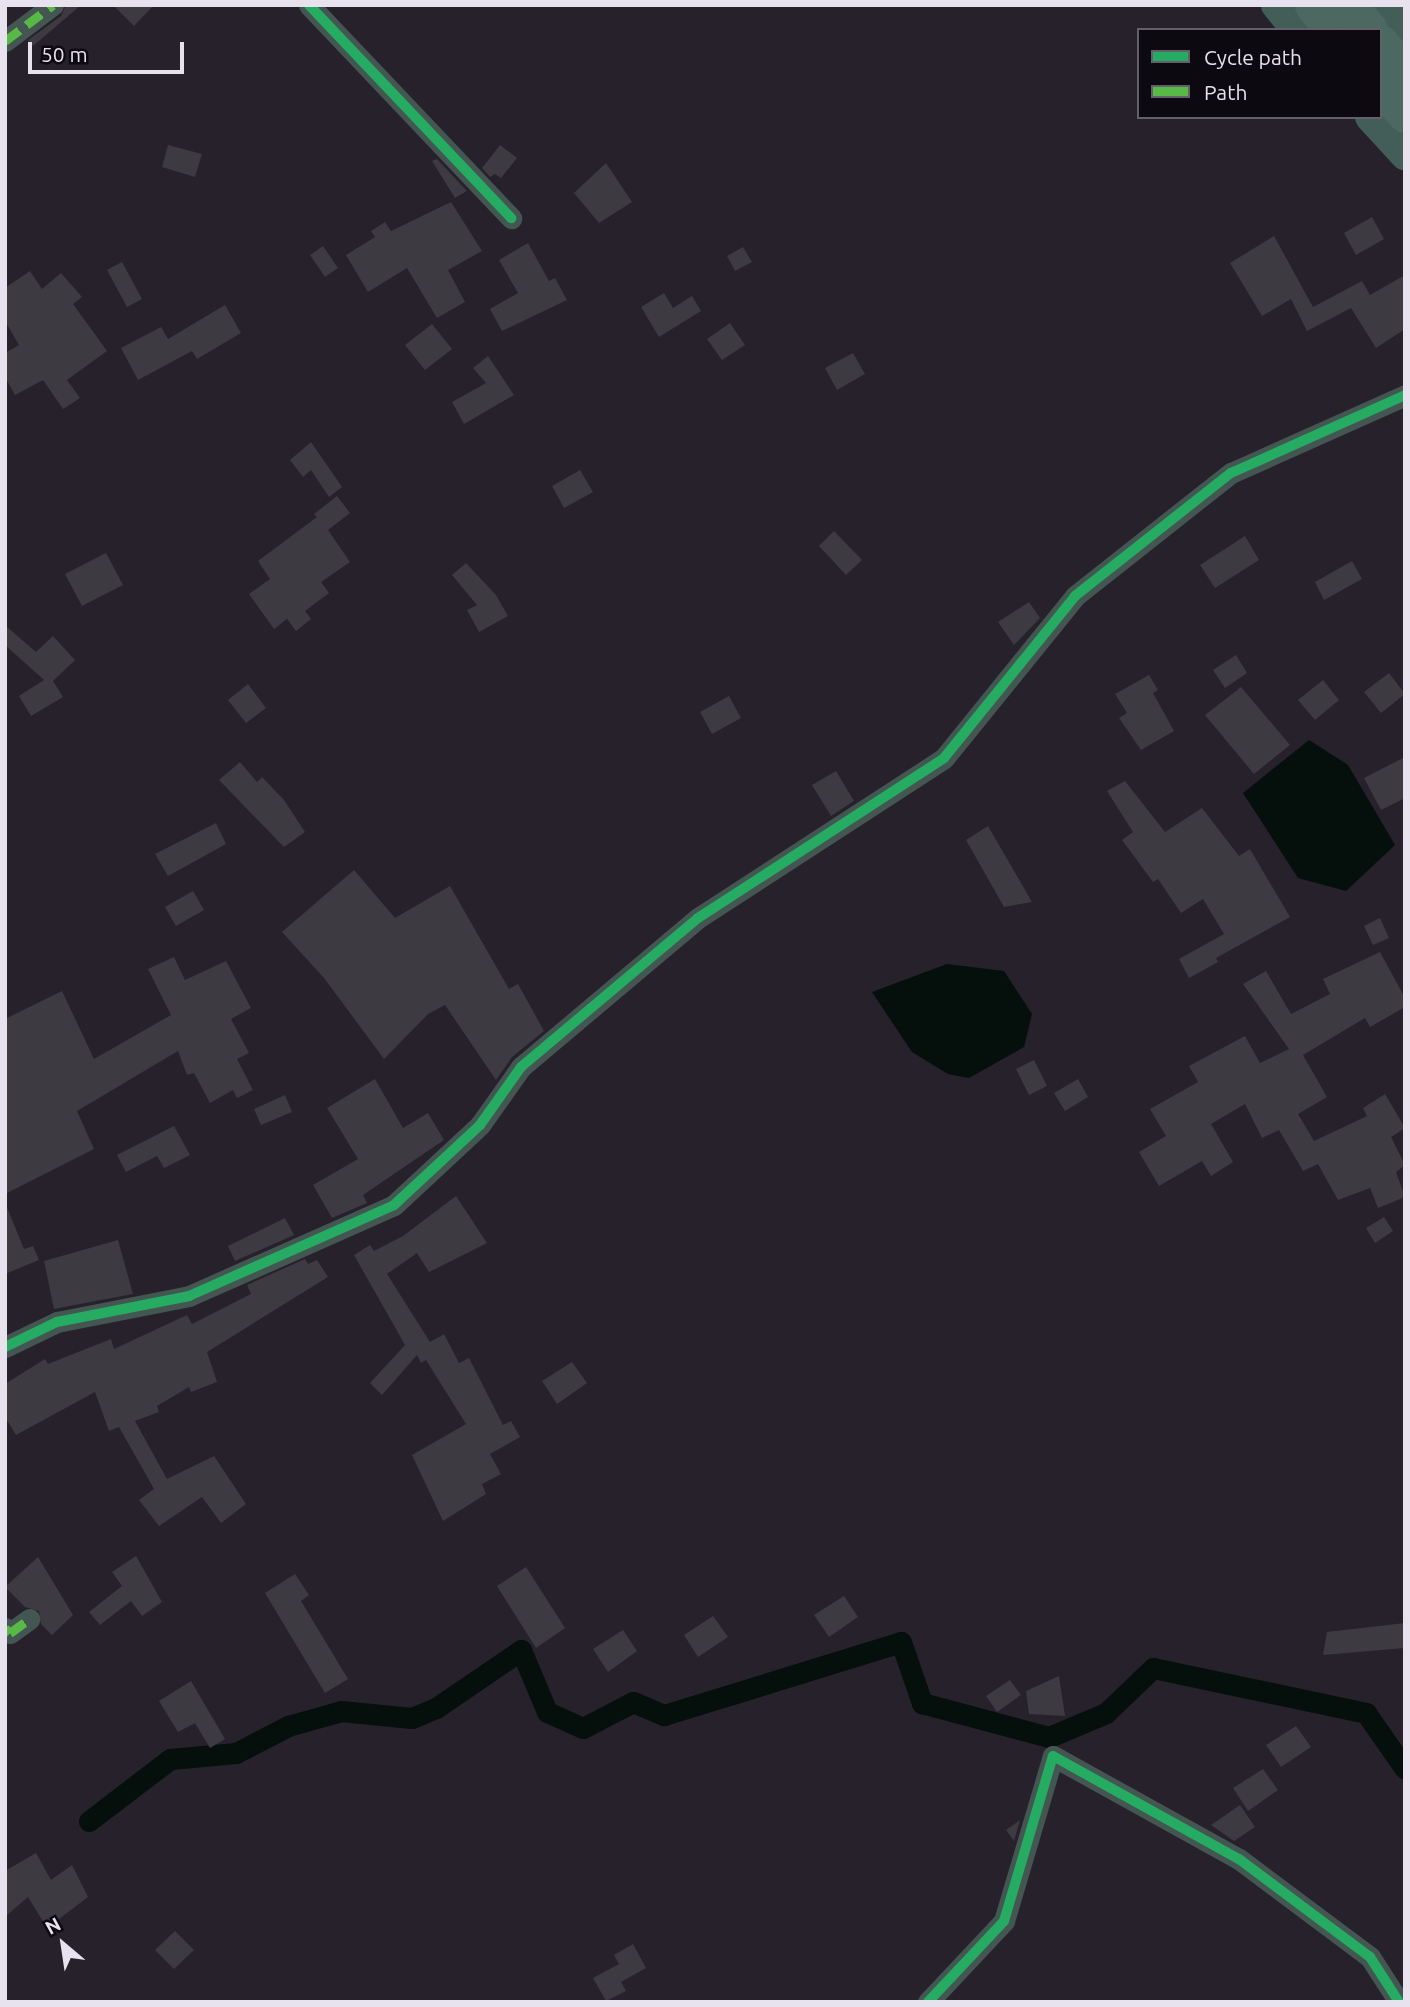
<!DOCTYPE html>
<html>
<head>
<meta charset="utf-8">
<style>
  body { margin:0 }
  #map { position:relative; width:1410px; height:2007px; overflow:hidden; background:#26212b; font-family:Ubuntu,sans-serif }
  div>[style] { position:absolute }
  [style*='--x'] { left:calc(var(--x)*1px); top:calc(var(--y)*1px); width:calc(var(--w)*1px); rotate:calc(var(--a)*1deg) }
  .water>* { inset:0; background:#050f0c }
  .canal>* { height:21px; margin:-10.5px; padding:0 10.5px; transform-origin:10.5px; border-radius:10.5px; background:#050f0c }
  .building>* { inset:0; background:#3e3a42 }
  .street>* { height:21px; margin:-10.5px; padding:0 10.5px; transform-origin:10.5px; border-radius:10.5px; background:#445652 }
  .secondary>* { height:30px; margin:-15px; padding:0 15px; transform-origin:15px; border-radius:15px; background:#435d58 }
  .highway>* { height:37px; margin:-18.5px; padding:0 18.5px; transform-origin:18.5px; border-radius:18.5px; background:#4b6861 }
  .quiet>* { height:9px; margin-top:-4.5px; transform-origin:0; background:repeating-linear-gradient(90deg,#58b947 0 18px,transparent 0 27px) }
  .cycleway>* { height:10px; margin:-5px; padding:0 5px; transform-origin:5px; border-radius:5px; background:#26ab63 }
  span { translate:-50% -50%; white-space:nowrap; text-align:center; line-height:1.15; -webkit-text-stroke:7px #0d0911; paint-order:stroke }
  .frame { position:absolute; inset:0; border:7px solid #e7e2ee; pointer-events:none }
  .legend { position:absolute; left:1137px; top:28px; width:245px; height:91px; box-sizing:border-box; background:#0d0911; border:2px solid #646069; margin:0; padding:9px 12px; list-style:none; font-size:21px; color:#e7e2ee }
  .legend li { display:flex; align-items:center; gap:14px; height:35px }
  .legend b { width:35px; border:2px solid #646069 }
  .north { position:absolute; left:28px; top:1909px; width:70px; height:70px; -webkit-text-stroke:5px #0d0911; paint-order:stroke; rotate:331deg; font-size:19px; font-weight:700; line-height:28px; text-align:center; color:#e7e2ee }
  .north::after { content:''; display:block; margin:auto; width:24px; height:32px; background:#e7e2ee; clip-path:polygon(50% 0,100% 100%,50% 72%,0 100%) }
  .scale { position:absolute; left:28px; top:42px; width:156px; height:32px; box-sizing:border-box; border:4px solid #e7e2ee; border-top:0; padding-left:9px; font-size:21px; line-height:24px; white-space:nowrap; color:#e7e2ee; -webkit-text-stroke:5px #0d0911; paint-order:stroke }
</style>
</head>
<body>
<div id="map">
  <div class="water">
    <div style="clip-path:polygon(1309px 740px,1348px 765px,1395px 845px,1346px 891px,1298px 878px,1243px 793px)"></div>
    <div style="clip-path:polygon(947px 964px,1004px 971px,1032px 1014px,1024px 1047px,969px 1078px,948px 1074px,912px 1052px,872px 992px)"></div>
  </div>
  <div class="canal">
    <div style="--x:89;--y:1821;--w:102;--a:-37.4"></div>
    <div style="--x:170;--y:1759;--w:66;--a:-5.2"></div>
    <div style="--x:236;--y:1753;--w:59;--a:-27.4"></div>
    <div style="--x:288;--y:1726;--w:55;--a:-15.8"></div>
    <div style="--x:341;--y:1711;--w:71;--a:5.6"></div>
    <div style="--x:412;--y:1718;--w:26;--a:-23"></div>
    <div style="--x:436;--y:1708;--w:103;--a:-34.3"></div>
    <div style="--x:521;--y:1650;--w:67;--a:67.2"></div>
    <div style="--x:547;--y:1712;--w:39;--a:24"></div>
    <div style="--x:583;--y:1728;--w:56;--a:-27.5"></div>
    <div style="--x:633;--y:1702;--w:34;--a:23"></div>
    <div style="--x:664;--y:1715;--w:248;--a:-17.1"></div>
    <div style="--x:901;--y:1642;--w:65;--a:71"></div>
    <div style="--x:922;--y:1703;--w:131;--a:15"></div>
    <div style="--x:1049;--y:1737;--w:62;--a:-22.8"></div>
    <div style="--x:1106;--y:1713;--w:65;--a:-43.8"></div>
    <div style="--x:1153;--y:1668;--w:218;--a:11.9"></div>
    <div style="--x:1366;--y:1713;--w:68;--a:55.1"></div>
  </div>
  <div class="building">
    <div style="clip-path:polygon(66px 5px,81px 5px,33px 46px,28px 40px,61px 16px)"></div>
    <div style="clip-path:polygon(113px 5px,154px 5px,134px 26px)"></div>
    <div style="clip-path:polygon(168px 145px,202px 154px,195px 177px,162px 167px)"></div>
    <div style="clip-path:polygon(500px 145px,517px 158px,501px 178px,495px 174px,490px 177px,482px 168px)"></div>
    <div style="clip-path:polygon(437px 159px,467px 191px,455px 198px,432px 161px)"></div>
    <div style="clip-path:polygon(606px 163px,632px 202px,599px 223px,574px 193px)"></div>
    <div style="clip-path:polygon(451px 202px,482px 251px,448px 270px,465px 302px,437px 318px,407px 268px,368px 292px,346px 255px,375px 237px,371px 231px,385px 222px,391px 231px)"></div>
    <div style="clip-path:polygon(1372px 217px,1384px 239px,1356px 255px,1344px 233px)"></div>
    <div style="clip-path:polygon(1274px 236px,1313px 307px,1362px 281px,1370px 295px,1405px 275px,1405px 329px,1376px 348px,1351px 308px,1307px 331px,1291px 299px,1262px 316px,1230px 263px)"></div>
    <div style="clip-path:polygon(528px 243px,549px 281px,555px 278px,567px 300px,502px 331px,490px 309px,518px 293px,499px 260px)"></div>
    <div style="clip-path:polygon(323px 246px,338px 268px,325px 277px,310px 255px)"></div>
    <div style="clip-path:polygon(743px 247px,752px 262px,735px 271px,727px 256px)"></div>
    <div style="clip-path:polygon(122px 262px,142px 299px,127px 307px,107px 270px)"></div>
    <div style="clip-path:polygon(30px 271px,42px 289px,61px 273px,82px 297px,73px 304px,107px 351px,67px 380px,80px 398px,63px 409px,43px 380px,15px 395px,5px 377px,5px 353px,19px 345px,5px 321px,5px 288px)"></div>
    <div style="clip-path:polygon(664px 293px,673px 308px,692px 296px,701px 311px,659px 337px,641px 307px)"></div>
    <div style="clip-path:polygon(225px 305px,241px 333px,197px 359px,192px 351px,138px 380px,121px 348px,161px 327px,168px 339px)"></div>
    <div style="clip-path:polygon(730px 323px,745px 345px,722px 360px,707px 339px)"></div>
    <div style="clip-path:polygon(432px 324px,452px 349px,425px 370px,405px 345px)"></div>
    <div style="clip-path:polygon(853px 353px,865px 374px,837px 390px,825px 368px)"></div>
    <div style="clip-path:polygon(488px 356px,514px 395px,464px 424px,452px 402px,486px 383px,473px 368px)"></div>
    <div style="clip-path:polygon(311px 442px,342px 487px,329px 497px,311px 470px,303px 477px,290px 460px)"></div>
    <div style="clip-path:polygon(580px 470px,593px 492px,564px 508px,552px 486px)"></div>
    <div style="clip-path:polygon(337px 496px,350px 513px,328px 530px,350px 562px,321px 582px,329px 593px,305px 611px,311px 619px,296px 631px,287px 619px,274px 629px,249px 594px,270px 579px,258px 561px,317px 517px,314px 514px)"></div>
    <div style="clip-path:polygon(834px 531px,862px 560px,846px 575px,819px 546px)"></div>
    <div style="clip-path:polygon(1245px 536px,1259px 560px,1215px 588px,1200px 565px)"></div>
    <div style="clip-path:polygon(106px 553px,123px 585px,82px 606px,65px 574px)"></div>
    <div style="clip-path:polygon(1352px 561px,1362px 579px,1324px 600px,1315px 582px)"></div>
    <div style="clip-path:polygon(466px 563px,496px 595px,508px 616px,479px 632px,467px 610px,477px 605px,452px 575px)"></div>
    <div style="clip-path:polygon(1029px 602px,1040px 618px,1014px 645px,998px 622px)"></div>
    <div style="clip-path:polygon(7px 627px,36px 652px,53px 636px,75px 660px,53px 681px,63px 697px,31px 716px,19px 696px,44px 680px,5px 645px)"></div>
    <div style="clip-path:polygon(1236px 655px,1247px 673px,1225px 688px,1213px 670px)"></div>
    <div style="clip-path:polygon(1389px 673px,1405px 694px,1381px 713px,1364px 692px)"></div>
    <div style="clip-path:polygon(1149px 675px,1158px 690px,1153px 693px,1174px 731px,1141px 750px,1119px 718px,1127px 713px,1115px 694px)"></div>
    <div style="clip-path:polygon(1323px 680px,1339px 700px,1315px 720px,1298px 700px)"></div>
    <div style="clip-path:polygon(248px 684px,266px 708px,246px 723px,228px 700px)"></div>
    <div style="clip-path:polygon(1241px 687px,1290px 745px,1254px 774px,1205px 715px)"></div>
    <div style="clip-path:polygon(729px 696px,741px 718px,712px 734px,700px 712px)"></div>
    <div style="clip-path:polygon(1405px 757px,1405px 798px,1381px 810px,1364px 778px)"></div>
    <div style="clip-path:polygon(240px 762px,257px 782px,262px 777px,284px 800px,305px 832px,284px 847px,219px 780px)"></div>
    <div style="clip-path:polygon(836px 771px,854px 801px,831px 816px,812px 785px)"></div>
    <div style="clip-path:polygon(1125px 781px,1165px 832px,1202px 808px,1239px 856px,1250px 849px,1290px 917px,1216px 958px,1218px 962px,1189px 978px,1179px 959px,1224px 934px,1203px 899px,1181px 913px,1158px 879px,1153px 882px,1122px 840px,1133px 832px,1107px 791px)"></div>
    <div style="clip-path:polygon(216px 823px,226px 844px,168px 876px,155px 854px)"></div>
    <div style="clip-path:polygon(988px 826px,1032px 902px,1004px 907px,966px 840px)"></div>
    <div style="clip-path:polygon(354px 870px,395px 918px,450px 886px,509px 989px,518px 984px,544px 1031px,512px 1057px,496px 1080px,445px 1005px,428px 1014px,384px 1059px,324px 978px,282px 932px)"></div>
    <div style="clip-path:polygon(193px 891px,204px 910px,176px 926px,165px 907px)"></div>
    <div style="clip-path:polygon(1380px 918px,1389px 938px,1373px 945px,1364px 926px)"></div>
    <div style="clip-path:polygon(1380px 952px,1405px 998px,1405px 1007px,1370px 1027px,1365px 1018px,1303px 1055px,1327px 1097px,1298px 1114px,1314px 1141px,1367px 1116px,1363px 1108px,1385px 1094px,1405px 1128px,1391px 1137px,1405px 1165px,1396px 1172px,1405px 1197px,1378px 1208px,1370px 1188px,1338px 1200px,1318px 1164px,1303px 1171px,1279px 1130px,1262px 1138px,1245px 1104px,1211px 1124px,1233px 1162px,1211px 1176px,1202px 1161px,1159px 1186px,1139px 1152px,1166px 1136px,1150px 1109px,1198px 1082px,1189px 1066px,1245px 1036px,1260px 1063px,1289px 1049px,1243px 984px,1266px 971px,1291px 1014px,1330px 994px,1323px 979px)"></div>
    <div style="clip-path:polygon(174px 957px,185px 980px,226px 961px,251px 1008px,231px 1019px,249px 1053px,237px 1059px,253px 1090px,237px 1098px,233px 1090px,210px 1103px,194px 1073px,187px 1075px,178px 1051px,77px 1111px,94px 1149px,5px 1194px,5px 1019px,62px 991px,94px 1059px,171px 1015px,148px 969px)"></div>
    <div style="clip-path:polygon(1034px 1060px,1047px 1086px,1029px 1095px,1016px 1069px)"></div>
    <div style="clip-path:polygon(375px 1079px,403px 1128px,428px 1113px,444px 1140px,363px 1195px,367px 1203px,332px 1218px,313px 1185px,358px 1159px,327px 1108px)"></div>
    <div style="clip-path:polygon(1078px 1079px,1088px 1097px,1065px 1111px,1054px 1093px)"></div>
    <div style="clip-path:polygon(285px 1095px,292px 1112px,261px 1125px,254px 1109px)"></div>
    <div style="clip-path:polygon(174px 1126px,190px 1155px,164px 1168px,157px 1156px,126px 1172px,117px 1155px)"></div>
    <div style="clip-path:polygon(456px 1196px,487px 1243px,429px 1272px,417px 1253px,387px 1274px,430px 1342px,444px 1334px,459px 1363px,469px 1358px,503px 1425px,511px 1421px,520px 1437px,490px 1454px,501px 1474px,482px 1484px,486px 1494px,443px 1521px,412px 1455px,466px 1424px,426px 1360px,421px 1363px,417px 1355px,382px 1395px,370px 1383px,405px 1345px,354px 1255px,370px 1245px,374px 1251px,403px 1236px)"></div>
    <div style="clip-path:polygon(6px 1205px,24px 1249px,33px 1246px,39px 1260px,5px 1274px)"></div>
    <div style="clip-path:polygon(1384px 1217px,1393px 1231px,1375px 1243px,1366px 1228px)"></div>
    <div style="clip-path:polygon(285px 1218px,294px 1235px,235px 1261px,228px 1246px)"></div>
    <div style="clip-path:polygon(118px 1240px,133px 1294px,54px 1309px,44px 1261px)"></div>
    <div style="clip-path:polygon(305px 1259px,308px 1264px,317px 1260px,328px 1277px,207px 1352px,217px 1382px,191px 1392px,189px 1387px,157px 1406px,159px 1412px,135px 1421px,167px 1479px,214px 1456px,246px 1504px,221px 1523px,202px 1497px,159px 1526px,139px 1500px,154px 1489px,119px 1427px,109px 1431px,95px 1392px,16px 1435px,5px 1417px,5px 1384px,45px 1359px,48px 1364px,111px 1339px,114px 1349px,187px 1315px,192px 1324px,251px 1294px,247px 1285px)"></div>
    <div style="clip-path:polygon(572px 1362px,587px 1383px,557px 1404px,542px 1381px)"></div>
    <div style="clip-path:polygon(136px 1556px,162px 1602px,142px 1616px,131px 1601px,100px 1625px,89px 1612px,122px 1586px,112px 1572px)"></div>
    <div style="clip-path:polygon(38px 1557px,73px 1615px,52px 1635px,41px 1624px,39px 1611px,25px 1607px,5px 1587px)"></div>
    <div style="clip-path:polygon(526px 1567px,565px 1628px,536px 1648px,497px 1586px)"></div>
    <div style="clip-path:polygon(295px 1574px,309px 1595px,301px 1601px,348px 1679px,325px 1693px,265px 1593px)"></div>
    <div style="clip-path:polygon(844px 1596px,858px 1617px,829px 1637px,814px 1615px)"></div>
    <div style="clip-path:polygon(713px 1616px,728px 1637px,698px 1657px,684px 1635px)"></div>
    <div style="clip-path:polygon(1405px 1623px,1405px 1648px,1323px 1655px,1327px 1632px)"></div>
    <div style="clip-path:polygon(623px 1630px,637px 1651px,608px 1672px,593px 1649px)"></div>
    <div style="clip-path:polygon(1059px 1676px,1065px 1716px,1029px 1714px,1026px 1691px)"></div>
    <div style="clip-path:polygon(1010px 1680px,1021px 1695px,997px 1712px,986px 1696px)"></div>
    <div style="clip-path:polygon(191px 1681px,225px 1739px,210px 1748px,195px 1723px,178px 1732px,159px 1701px)"></div>
    <div style="clip-path:polygon(1296px 1726px,1311px 1747px,1281px 1767px,1266px 1745px)"></div>
    <div style="clip-path:polygon(1263px 1769px,1278px 1790px,1248px 1811px,1233px 1788px)"></div>
    <div style="clip-path:polygon(1240px 1805px,1255px 1827px,1234px 1841px,1211px 1825px)"></div>
    <div style="clip-path:polygon(1020px 1820px,1014px 1841px,1006px 1830px)"></div>
    <div style="clip-path:polygon(36px 1853px,51px 1880px,72px 1865px,88px 1897px,47px 1928px,28px 1897px,5px 1917px,5px 1871px)"></div>
    <div style="clip-path:polygon(175px 1931px,194px 1950px,174px 1969px,155px 1950px)"></div>
    <div style="clip-path:polygon(633px 1944px,646px 1968px,621px 1982px,626px 1991px,606px 2001px,593px 1978px,619px 1964px,614px 1955px)"></div>
  </div>
  <div class="street">
    <div style="--x:309;--y:5;--w:294;--a:46.5"></div>
    <div style="--x:5;--y:41;--w:60;--a:-36.9"></div>
    <div style="--x:5;--y:1347;--w:58;--a:-25.7"></div>
    <div style="--x:57;--y:1322;--w:135;--a:-11.1"></div>
    <div style="--x:189;--y:1296;--w:224;--a:-23.9"></div>
    <div style="--x:394;--y:1205;--w:117;--a:-42.9"></div>
    <div style="--x:480;--y:1125;--w:71;--a:-54.7"></div>
    <div style="--x:521;--y:1067;--w:231;--a:-40.1"></div>
    <div style="--x:698;--y:918;--w:293;--a:-33"></div>
    <div style="--x:944;--y:758;--w:208;--a:-51"></div>
    <div style="--x:1075;--y:596;--w:199;--a:-38.3"></div>
    <div style="--x:1231;--y:473;--w:191;--a:-24.1"></div>
    <div style="--x:5;--y:1628;--w:7;--a:45"></div>
    <div style="--x:10;--y:1633;--w:24;--a:-36"></div>
    <div style="--x:928;--y:2002;--w:111;--a:-46.8"></div>
    <div style="--x:1004;--y:1921;--w:172;--a:-73.5"></div>
    <div style="--x:1053;--y:1756;--w:213;--a:29"></div>
    <div style="--x:1239;--y:1859;--w:164;--a:36.8"></div>
    <div style="--x:1370;--y:1957;--w:54;--a:57.2"></div>
  </div>
  <div class="secondary">
    <div style="--x:1276;--y:5;--w:32;--a:51"></div>
    <div style="--x:1387;--y:5;--w:28;--a:51"></div>
    <div style="--x:1370;--y:117;--w:52;--a:47.4"></div>
  </div>
  <div class="highway">
    <div style="--x:1313;--y:5;--w:32;--a:51"></div>
    <div style="--x:1349;--y:5;--w:32;--a:51"></div>
    <div style="--x:1380;--y:43;--w:39;--a:50"></div>
    <div style="--x:1380;--y:86;--w:38;--a:48"></div>
  </div>
  <div class="quiet">
    <div style="--x:5;--y:41;--w:60;--a:-36.9"></div>
    <div style="--x:5;--y:1628;--w:7;--a:45"></div>
    <div style="--x:10;--y:1633;--w:24;--a:-36"></div>
  </div>
  <div class="cycleway">
    <div style="--x:309;--y:5;--w:294;--a:46.5"></div>
    <div style="--x:5;--y:1347;--w:58;--a:-25.7"></div>
    <div style="--x:57;--y:1322;--w:135;--a:-11.1"></div>
    <div style="--x:189;--y:1296;--w:224;--a:-23.9"></div>
    <div style="--x:394;--y:1205;--w:117;--a:-42.9"></div>
    <div style="--x:480;--y:1125;--w:71;--a:-54.7"></div>
    <div style="--x:521;--y:1067;--w:231;--a:-40.1"></div>
    <div style="--x:698;--y:918;--w:293;--a:-33"></div>
    <div style="--x:944;--y:758;--w:208;--a:-51"></div>
    <div style="--x:1075;--y:596;--w:199;--a:-38.3"></div>
    <div style="--x:1231;--y:473;--w:191;--a:-24.1"></div>
    <div style="--x:928;--y:2002;--w:111;--a:-46.8"></div>
    <div style="--x:1004;--y:1921;--w:172;--a:-73.5"></div>
    <div style="--x:1053;--y:1756;--w:213;--a:29"></div>
    <div style="--x:1239;--y:1859;--w:164;--a:36.8"></div>
    <div style="--x:1370;--y:1957;--w:54;--a:57.2"></div>
  </div>
  <div class="frame"></div>
  <ul class="legend">
  <li><b style="height:9px;background:#26ab63"></b>Cycle path</li>
  <li><b style="height:9px;background:#58b947"></b>Path</li>
  </ul>
  <div class="north">N</div>
  <div class="scale">50 m</div>
</div>
</body>
</html>
